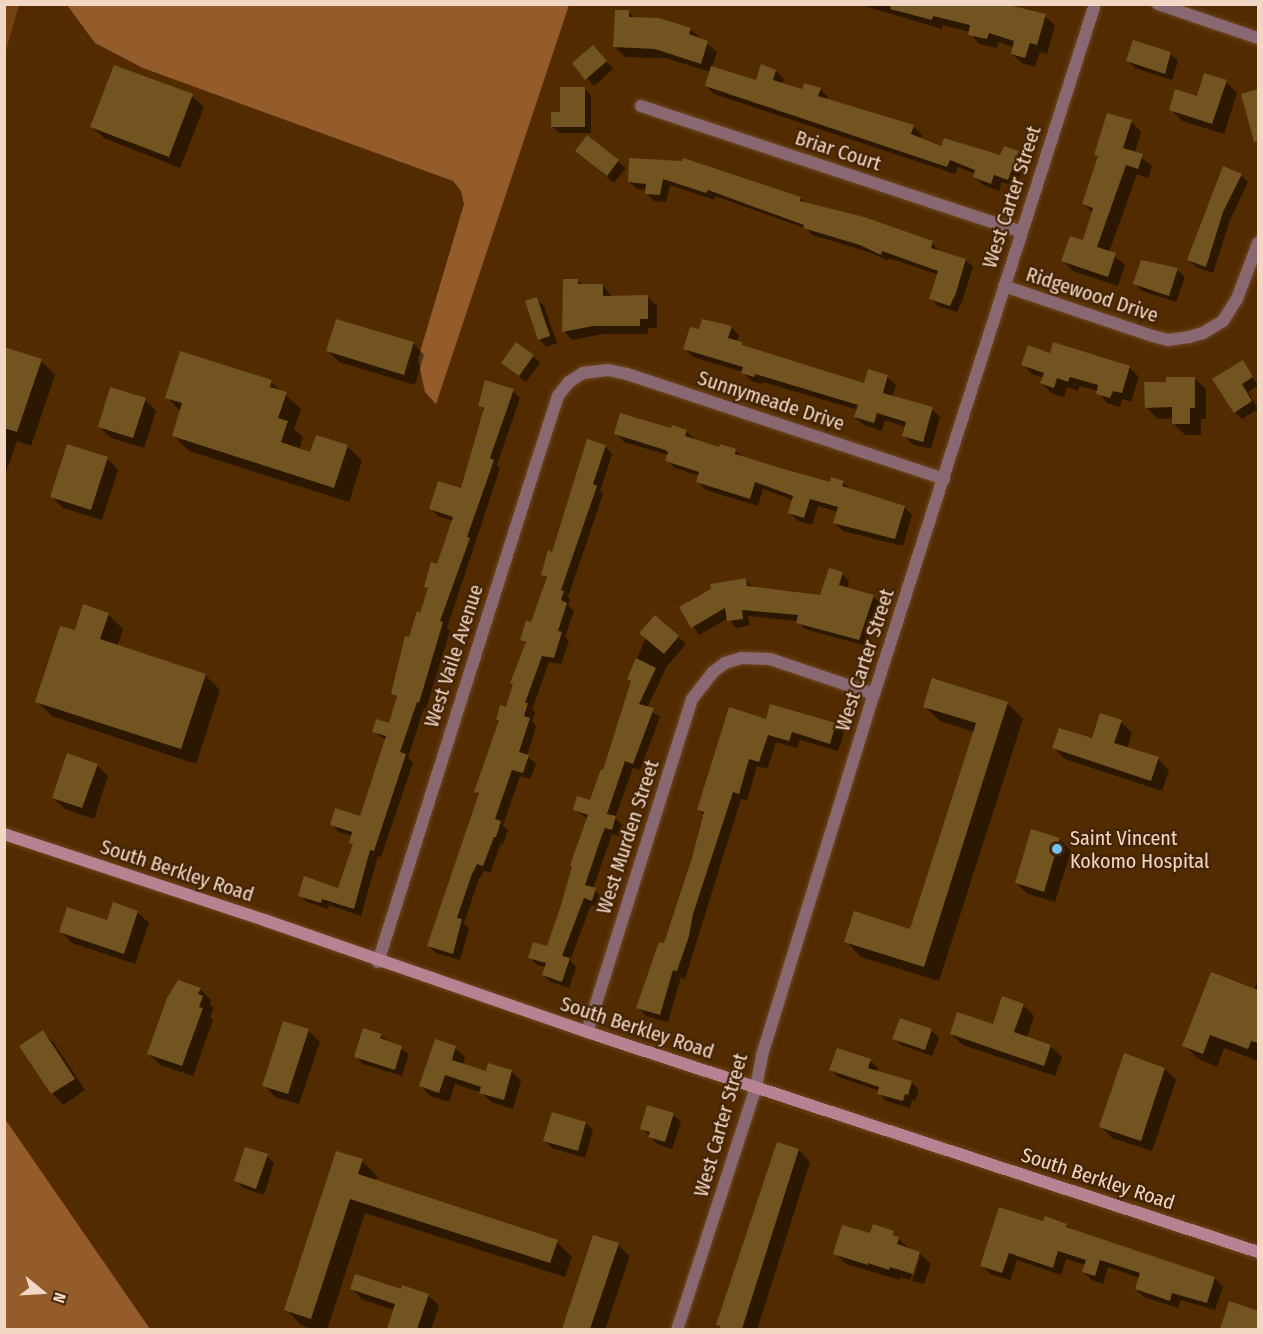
<!DOCTYPE html>
<html>
<head>
<meta charset="utf-8">
<style>
  body { margin:0 }
  #map { position:relative; width:1263px; height:1334px; overflow:hidden; background:#532b01; font-family:"Fira Sans Condensed",sans-serif }
  div>[style] { position:absolute }
  [style*='--x'] { left:calc(var(--x)*1px); top:calc(var(--y)*1px); width:calc(var(--w)*1px); rotate:calc(var(--a)*1deg) }
  .green>* { inset:0; background:#76420f }
  .forest>* { inset:0; background:#945c2b }
  .shadow>* { inset:0; background:#0007 }
  .building>* { inset:0; background:#715420 }
  .roads { filter:drop-shadow(0 0 2px #6c4720) drop-shadow(0 0 2px #6c4720) }
  .street>* { height:12px; margin:-6px; padding:0 6px; transform-origin:6px; border-radius:6px; background:#896872 }
  .secondary>* { height:12px; margin:-6px; padding:0 6px; transform-origin:6px; border-radius:6px; background:#b78393 }
  .dots>* { width:16px; height:16px; translate:-50% -50%; box-sizing:border-box; border:3px solid #432406; border-radius:50% }
  span { translate:-50% -50%; white-space:nowrap; text-align:center; line-height:1.15; -webkit-text-stroke:4.5px #432406; paint-order:stroke }
  .street-label { font-size:20px; color:#f1d7c4 }
  .poi-label { font-size:20px; color:#f1d7c4 }
  .left { translate:0 -50%; text-align:left }
  .frame { position:absolute; inset:0; border:6px solid #f1d7c4; pointer-events:none }
  .north { position:absolute; left:12px; top:1262px; width:60px; height:60px; -webkit-text-stroke:4px #432406; paint-order:stroke; rotate:108deg; font-size:16px; font-weight:700; line-height:24px; text-align:center; color:#f1d7c4 }
  .north::after { content:''; display:block; margin:auto; width:21px; height:27px; background:#f1d7c4; clip-path:polygon(50% 0,100% 100%,50% 72%,0 100%) }
</style>
</head>
<body>
<div id="map">
  <div class="green">
    <div style="clip-path:polygon(5px 4px,19px 5px,5px 54px,4px 5px)"></div>
  </div>
  <div class="forest">
    <div style="clip-path:polygon(67px 5px,569px 5px,436px 404px,425px 392px,418px 359px,464px 204px,461px 191px,453px 181px,143px 68px,95px 43px)"></div>
    <div style="clip-path:polygon(4px 1119px,5px 1119px,150px 1329px,5px 1329px)"></div>
  </div>
  <div class="shadow">
    <div style="clip-path:polygon(858px 4px,1001px 4px,1045px 16px,1055px 26px,1047px 54px,1040px 52px,1035px 67px,1022px 63px,1012px 54px,1014px 47px,999px 42px,997px 48px,979px 44px,970px 32px,943px 25px,942px 29px)"></div>
    <div style="clip-path:polygon(629px 12px,635px 18px,690px 29px,717px 52px,712px 68px,757px 82px,776px 71px,784px 79px,782px 84px,803px 91px,820px 89px,828px 97px,827px 100px,914px 127px,922px 135px,920px 139px,942px 148px,1001px 157px,1018px 152px,1026px 160px,1016px 187px,1002px 182px,999px 191px,983px 185px,975px 177px,976px 174px,958px 167px,955px 174px,714px 94px,706px 86px,710px 72px,666px 58px,625px 57px,615px 47px)"></div>
    <div style="clip-path:polygon(1134px 42px,1171px 54px,1178px 61px,1172px 80px,1135px 68px,1127px 60px)"></div>
    <div style="clip-path:polygon(600px 54px,613px 69px,594px 86px,574px 63px)"></div>
    <div style="clip-path:polygon(115px 67px,192px 96px,204px 107px,180px 168px,104px 138px,92px 127px)"></div>
    <div style="clip-path:polygon(1226px 82px,1237px 93px,1224px 134px,1182px 121px,1171px 109px)"></div>
    <div style="clip-path:polygon(584px 88px,591px 95px,591px 133px,559px 133px,552px 126px)"></div>
    <div style="clip-path:polygon(1258px 91px,1258px 138px,1254px 133px,1243px 95px)"></div>
    <div style="clip-path:polygon(1131px 122px,1141px 132px,1135px 152px,1152px 166px,1148px 178px,1137px 174px,1109px 252px,1125px 265px,1118px 286px,1073px 271px,1063px 261px,1084px 242px,1093px 213px,1084px 204px,1099px 158px,1096px 154px)"></div>
    <div style="clip-path:polygon(588px 137px,626px 168px,614px 183px,577px 151px)"></div>
    <div style="clip-path:polygon(631px 160px,801px 198px,806px 204px,932px 242px,939px 252px,966px 260px,973px 267px,962px 301px,957px 312px,938px 306px,931px 299px,939px 275px,889px 258px,888px 261px,869px 252px,812px 235px,807px 229px,715px 196px,714px 200px,670px 185px,666px 202px,654px 201px,647px 194px,647px 190px,637px 189px,629px 182px)"></div>
    <div style="clip-path:polygon(1241px 175px,1248px 182px,1230px 220px,1213px 273px,1196px 267px,1189px 260px)"></div>
    <div style="clip-path:polygon(1177px 270px,1185px 277px,1176px 302px,1142px 291px,1135px 283px)"></div>
    <div style="clip-path:polygon(578px 281px,582px 285px,603px 285px,612px 297px,648px 297px,657px 306px,657px 328px,648px 328px,648px 334px,603px 334px,572px 340px,564px 331px)"></div>
    <div style="clip-path:polygon(536px 299px,544px 306px,557px 343px,546px 347px,539px 339px)"></div>
    <div style="clip-path:polygon(731px 327px,739px 336px,737px 342px,746px 348px,865px 385px,887px 377px,896px 385px,892px 397px,932px 409px,940px 417px,931px 449px,912px 444px,904px 435px,906px 427px,885px 420px,882px 431px,864px 425px,855px 417px,858px 410px,763px 382px,762px 384px,751px 381px,743px 372px,693px 357px,685px 349px,700px 331px)"></div>
    <div style="clip-path:polygon(413px 343px,424px 355px,415px 385px,339px 362px,328px 351px)"></div>
    <div style="clip-path:polygon(4px 348px,41px 361px,55px 375px,31px 446px,17px 441px,4px 478px)"></div>
    <div style="clip-path:polygon(1051px 354px,1129px 367px,1139px 377px,1131px 402px,1122px 399px,1120px 407px,1107px 403px,1098px 391px,1080px 386px,1078px 391px,1067px 387px,1064px 397px,1051px 393px,1042px 383px,1044px 378px,1032px 374px,1023px 364px)"></div>
    <div style="clip-path:polygon(533px 356px,540px 363px,526px 382px,503px 363px)"></div>
    <div style="clip-path:polygon(1242px 362px,1258px 385px,1248px 392px,1258px 409px,1242px 419px,1235px 412px)"></div>
    <div style="clip-path:polygon(1194px 378px,1206px 389px,1206px 419px,1201px 419px,1201px 435px,1185px 435px,1174px 424px,1174px 418px,1158px 419px,1146px 407px,1167px 384px)"></div>
    <div style="clip-path:polygon(271px 382px,301px 409px,294px 429px,303px 437px,299px 450px,311px 454px,347px 446px,362px 461px,349px 502px,189px 451px,174px 436px,181px 412px,167px 397px)"></div>
    <div style="clip-path:polygon(513px 391px,520px 398px,497px 465px,500px 468px,447px 628px,450px 631px,426px 709px,424px 708px,408px 758px,413px 763px,381px 857px,378px 856px,361px 916px,329px 905px,328px 909px,307px 902px,300px 895px,339px 889px,354px 845px,351px 842px,353px 836px,339px 832px,331px 824px,361px 818px,386px 740px,373px 731px,390px 725px,398px 699px,392px 693px,410px 639px,421px 614px,429px 590px,425px 586px,438px 566px,453px 521px,438px 516px,431px 509px,462px 490px,485px 411px,479px 405px)"></div>
    <div style="clip-path:polygon(145px 399px,156px 411px,144px 448px,111px 438px,99px 427px)"></div>
    <div style="clip-path:polygon(672px 430px,686px 431px,694px 439px,720px 449px,735px 450px,743px 458px,830px 484px,843px 482px,852px 491px,904px 507px,912px 515px,903px 546px,843px 531px,835px 523px,838px 512px,818px 506px,812px 525px,798px 521px,790px 513px,793px 500px,763px 489px,758px 506px,706px 490px,698px 482px,700px 476px,675px 468px,667px 460px,668px 455px,624px 442px,616px 433px)"></div>
    <div style="clip-path:polygon(605px 446px,612px 454px,600px 491px,603px 494px,568px 597px,570px 600px,568px 606px,574px 611px,565px 637px,569px 641px,561px 664px,549px 662px,532px 710px,535px 712px,532px 722px,536px 726px,527px 756px,536px 764px,530px 779px,520px 776px,503px 825px,508px 830px,503px 844px,501px 843px,490px 873px,484px 871px,478px 881px,464px 923px,469px 928px,460px 960px,436px 953px,429px 946px,479px 795px,475px 791px,500px 722px,497px 719px,507px 709px,526px 644px,521px 639px,532px 624px,547px 579px,542px 574px)"></div>
    <div style="clip-path:polygon(107px 458px,118px 470px,102px 520px,63px 508px,52px 497px)"></div>
    <div style="clip-path:polygon(842px 574px,849px 581px,847px 589px,874px 597px,881px 604px,866px 646px,805px 629px,798px 621px,748px 616px,750px 625px,736px 628px,728px 618px,699px 635px,681px 608px,745px 579px,753px 588px,822px 597px)"></div>
    <div style="clip-path:polygon(108px 614px,123px 629px,117px 647px,205px 675px,220px 690px,196px 764px,52px 716px,37px 701px,76px 632px)"></div>
    <div style="clip-path:polygon(655px 617px,686px 644px,667px 666px,647px 708px,660px 717px,640px 770px,633px 768px,615px 818px,622px 825px,619px 836px,612px 834px,593px 889px,602px 897px,599px 907px,591px 905px,570px 960px,576px 967px,569px 988px,551px 982px,543px 975px,546px 967px,537px 965px,530px 957px,548px 948px,588px 819px,575px 810px,591px 802px,604px 772px,632px 682px,628px 679px)"></div>
    <div style="clip-path:polygon(933px 680px,1008px 704px,1023px 719px,939px 981px,861px 957px,846px 941px,911px 931px,974px 732px,940px 721px,924px 706px)"></div>
    <div style="clip-path:polygon(772px 706px,836px 725px,844px 733px,838px 751px,800px 740px,797px 748px,776px 742px,767px 769px,757px 766px,747px 801px,741px 799px,685px 979px,681px 977px,668px 1022px,646px 1016px,638px 1007px,665px 945px,693px 859px,705px 816px,698px 809px,767px 721px)"></div>
    <div style="clip-path:polygon(1121px 722px,1132px 733px,1127px 748px,1158px 759px,1169px 770px,1162px 791px,1065px 759px,1054px 748px,1093px 740px)"></div>
    <div style="clip-path:polygon(97px 765px,108px 776px,94px 819px,65px 809px,53px 798px)"></div>
    <div style="clip-path:polygon(1060px 839px,1071px 851px,1055px 902px,1028px 894px,1016px 883px)"></div>
    <div style="clip-path:polygon(137px 912px,149px 923px,135px 964px,72px 943px,61px 932px,108px 922px)"></div>
    <div style="clip-path:polygon(1258px 979px,1258px 1061px,1224px 1048px,1217px 1067px,1198px 1059px,1184px 1045px,1254px 990px)"></div>
    <div style="clip-path:polygon(200px 989px,211px 1000px,210px 1004px,214px 1008px,210px 1017px,213px 1020px,193px 1076px,160px 1065px,149px 1054px)"></div>
    <div style="clip-path:polygon(1023px 1005px,1034px 1016px,1027px 1038px,1050px 1046px,1062px 1057px,1055px 1076px,963px 1045px,951px 1034px,994px 1026px)"></div>
    <div style="clip-path:polygon(308px 1030px,320px 1042px,299px 1104px,275px 1097px,264px 1085px)"></div>
    <div style="clip-path:polygon(931px 1030px,939px 1038px,932px 1056px,901px 1045px,894px 1038px)"></div>
    <div style="clip-path:polygon(42px 1032px,54px 1043px,85px 1090px,63px 1105px,52px 1093px,21px 1046px)"></div>
    <div style="clip-path:polygon(381px 1036px,409px 1054px,402px 1076px,363px 1064px,356px 1057px)"></div>
    <div style="clip-path:polygon(455px 1048px,465px 1057px,463px 1065px,487px 1073px,512px 1072px,521px 1081px,513px 1109px,491px 1102px,482px 1093px,455px 1084px,449px 1102px,430px 1096px,421px 1086px)"></div>
    <div style="clip-path:polygon(870px 1061px,878px 1068px,876px 1072px,911px 1082px,919px 1090px,915px 1101px,912px 1100px,910px 1108px,886px 1101px,879px 1093px,880px 1091px,838px 1077px,831px 1069px)"></div>
    <div style="clip-path:polygon(1165px 1069px,1176px 1080px,1152px 1151px,1112px 1138px,1101px 1126px)"></div>
    <div style="clip-path:polygon(673px 1115px,681px 1122px,672px 1149px,657px 1144px,642px 1128px)"></div>
    <div style="clip-path:polygon(586px 1123px,593px 1130px,585px 1158px,552px 1148px,545px 1141px)"></div>
    <div style="clip-path:polygon(799px 1150px,810px 1162px,757px 1330px,721px 1330px,717px 1324px)"></div>
    <div style="clip-path:polygon(267px 1156px,274px 1163px,264px 1195px,243px 1188px,236px 1180px)"></div>
    <div style="clip-path:polygon(362px 1161px,377px 1176px,376px 1181px,557px 1242px,572px 1257px,565px 1277px,365px 1213px,327px 1330px,315px 1330px,301px 1325px,286px 1309px)"></div>
    <div style="clip-path:polygon(1044px 1223px,1066px 1225px,1073px 1231px,1214px 1278px,1223px 1287px,1215px 1310px,1181px 1300px,1178px 1308px,1144px 1297px,1136px 1289px,1140px 1278px,1108px 1267px,1103px 1284px,1092px 1280px,1083px 1272px,1086px 1265px,1066px 1259px,1061px 1275px,1017px 1260px,1010px 1280px,990px 1274px,982px 1265px)"></div>
    <div style="clip-path:polygon(893px 1233px,910px 1250px,919px 1253px,931px 1264px,924px 1284px,912px 1281px,920px 1257px,917px 1257px,910px 1280px,901px 1277px,900px 1280px,846px 1264px,835px 1253px,871px 1235px)"></div>
    <div style="clip-path:polygon(594px 1237px,618px 1245px,630px 1256px,605px 1330px,563px 1330px)"></div>
    <div style="clip-path:polygon(352px 1289px,402px 1291px,428px 1295px,439px 1306px,431px 1330px,388px 1330px,395px 1310px,363px 1300px)"></div>
    <div style="clip-path:polygon(1230px 1303px,1258px 1312px,1258px 1330px,1223px 1330px)"></div>
  </div>
  <div class="building">
    <div style="clip-path:polygon(891px 4px,1004px 4px,1046px 14px,1037px 45px,1030px 43px,1025px 58px,1011px 54px,1014px 41px,989px 33px,987px 39px,968px 35px,970px 25px,933px 16px,932px 20px,890px 9px)"></div>
    <div style="clip-path:polygon(615px 10px,629px 10px,629px 17px,659px 18px,691px 28px,689px 34px,708px 41px,701px 64px,655px 49px,613px 47px)"></div>
    <div style="clip-path:polygon(1133px 40px,1171px 52px,1165px 74px,1126px 61px)"></div>
    <div style="clip-path:polygon(593px 45px,607px 61px,585px 80px,572px 63px)"></div>
    <div style="clip-path:polygon(761px 64px,776px 70px,773px 80px,802px 89px,804px 83px,821px 88px,818px 96px,914px 125px,911px 134px,941px 146px,944px 138px,1000px 155px,1004px 146px,1019px 151px,1008px 180px,994px 175px,991px 184px,973px 177px,975px 170px,950px 160px,947px 167px,705px 86px,711px 66px,756px 80px)"></div>
    <div style="clip-path:polygon(114px 65px,193px 94px,169px 157px,90px 127px)"></div>
    <div style="clip-path:polygon(1204px 73px,1227px 80px,1212px 124px,1169px 110px,1175px 89px,1197px 96px)"></div>
    <div style="clip-path:polygon(560px 87px,585px 87px,585px 127px,551px 127px,551px 112px,560px 112px)"></div>
    <div style="clip-path:polygon(1258px 89px,1258px 141px,1254px 142px,1241px 94px)"></div>
    <div style="clip-path:polygon(1107px 113px,1132px 120px,1123px 148px,1143px 154px,1138px 169px,1126px 165px,1097px 247px,1116px 253px,1108px 277px,1061px 261px,1070px 236px,1083px 240px,1093px 208px,1082px 204px,1098px 156px,1094px 155px)"></div>
    <div style="clip-path:polygon(587px 135px,619px 160px,607px 176px,575px 151px)"></div>
    <div style="clip-path:polygon(629px 158px,682px 161px,683px 158px,801px 197px,800px 201px,864px 217px,933px 241px,931px 248px,966px 259px,956px 293px,950px 306px,929px 299px,938px 271px,882px 251px,881px 255px,860px 245px,803px 228px,804px 225px,708px 190px,706px 193px,663px 179px,660px 195px,645px 194px,646px 184px,628px 182px)"></div>
    <div style="clip-path:polygon(1223px 166px,1242px 174px,1223px 212px,1206px 267px,1187px 260px)"></div>
    <div style="clip-path:polygon(1141px 260px,1178px 268px,1169px 296px,1133px 284px)"></div>
    <div style="clip-path:polygon(563px 279px,578px 279px,578px 284px,603px 284px,603px 296px,648px 295px,648px 319px,640px 319px,640px 326px,593px 326px,562px 332px)"></div>
    <div style="clip-path:polygon(537px 297px,550px 336px,538px 340px,525px 301px)"></div>
    <div style="clip-path:polygon(336px 319px,414px 342px,404px 375px,326px 351px)"></div>
    <div style="clip-path:polygon(702px 319px,732px 326px,728px 338px,742px 342px,742px 345px,864px 383px,868px 369px,888px 375px,883px 393px,933px 407px,923px 442px,902px 436px,906px 422px,877px 413px,874px 423px,854px 417px,858px 405px,755px 374px,754px 377px,741px 373px,743px 367px,683px 349px,690px 327px,699px 329px)"></div>
    <div style="clip-path:polygon(516px 342px,534px 355px,519px 376px,501px 363px)"></div>
    <div style="clip-path:polygon(1053px 342px,1130px 366px,1122px 393px,1113px 391px,1110px 398px,1096px 394px,1098px 385px,1070px 377px,1068px 382px,1057px 378px,1054px 388px,1040px 383px,1044px 373px,1021px 365px,1028px 345px,1050px 353px)"></div>
    <div style="clip-path:polygon(4px 347px,42px 359px,17px 432px,4px 428px)"></div>
    <div style="clip-path:polygon(180px 351px,272px 380px,270px 387px,287px 392px,278px 418px,288px 421px,281px 442px,310px 452px,316px 435px,348px 445px,334px 488px,172px 436px,182px 403px,165px 398px)"></div>
    <div style="clip-path:polygon(1243px 360px,1253px 377px,1242px 384px,1252px 401px,1234px 413px,1212px 379px)"></div>
    <div style="clip-path:polygon(1166px 377px,1195px 377px,1195px 408px,1190px 408px,1190px 424px,1172px 424px,1172px 407px,1145px 408px,1144px 382px,1166px 382px)"></div>
    <div style="clip-path:polygon(485px 380px,514px 389px,490px 458px,494px 460px,467px 537px,470px 538px,440px 621px,443px 622px,419px 703px,417px 702px,400px 752px,406px 754px,374px 851px,370px 850px,354px 909px,322px 899px,321px 903px,298px 896px,304px 876px,338px 888px,353px 844px,349px 843px,352px 832px,330px 825px,335px 808px,360px 816px,386px 736px,372px 732px,376px 719px,389px 723px,397px 696px,391px 694px,405px 636px,409px 637px,417px 611px,420px 613px,428px 588px,424px 587px,431px 562px,437px 564px,453px 517px,429px 509px,438px 481px,461px 488px,484px 408px,478px 406px)"></div>
    <div style="clip-path:polygon(110px 387px,146px 398px,133px 438px,98px 427px)"></div>
    <div style="clip-path:polygon(620px 413px,671px 428px,672px 425px,687px 430px,685px 436px,719px 447px,720px 444px,736px 449px,735px 454px,787px 470px,830px 482px,831px 477px,844px 481px,842px 486px,905px 506px,895px 539px,833px 523px,838px 507px,810px 499px,804px 518px,788px 513px,793px 496px,755px 482px,750px 499px,696px 482px,699px 472px,665px 461px,668px 452px,665px 450px,614px 434px)"></div>
    <div style="clip-path:polygon(587px 439px,606px 445px,593px 484px,597px 486px,561px 590px,564px 591px,561px 600px,567px 603px,558px 631px,562px 632px,554px 658px,542px 656px,525px 703px,528px 703px,524px 716px,530px 718px,519px 752px,529px 755px,523px 773px,512px 770px,495px 819px,501px 821px,496px 837px,494px 837px,483px 866px,477px 864px,472px 874px,457px 918px,462px 919px,453px 954px,427px 946px,479px 793px,474px 792px,499px 720px,496px 720px,500px 705px,506px 707px,513px 684px,510px 683px,526px 642px,520px 640px,526px 620px,531px 622px,547px 577px,541px 575px,548px 550px,552px 552px)"></div>
    <div style="clip-path:polygon(67px 444px,108px 457px,91px 510px,50px 497px)"></div>
    <div style="clip-path:polygon(829px 568px,843px 572px,839px 585px,874px 595px,859px 640px,796px 623px,798px 615px,742px 610px,743px 619px,727px 621px,725px 608px,691px 628px,679px 607px,711px 589px,710px 584px,746px 578px,747px 586px,820px 595px)"></div>
    <div style="clip-path:polygon(83px 604px,109px 613px,100px 639px,206px 674px,181px 749px,35px 702px,60px 626px,75px 630px)"></div>
    <div style="clip-path:polygon(655px 615px,679px 636px,664px 654px,639px 633px)"></div>
    <div style="clip-path:polygon(636px 658px,656px 668px,639px 704px,654px 708px,633px 764px,625px 761px,607px 814px,616px 816px,612px 830px,605px 828px,602px 835px,585px 885px,596px 888px,592px 901px,584px 898px,562px 956px,570px 958px,562px 982px,542px 975px,546px 963px,528px 958px,533px 942px,547px 946px,561px 905px,572px 866px,570px 865px,588px 815px,573px 810px,577px 796px,590px 800px,601px 769px,603px 770px,631px 681px,627px 679px)"></div>
    <div style="clip-path:polygon(932px 678px,1008px 702px,924px 967px,844px 942px,854px 911px,910px 929px,976px 723px,923px 707px)"></div>
    <div style="clip-path:polygon(770px 704px,836px 723px,830px 744px,792px 732px,789px 741px,768px 735px,759px 762px,749px 759px,739px 794px,733px 792px,693px 914px,689px 936px,677px 971px,673px 970px,660px 1015px,636px 1008px,659px 942px,664px 943px,692px 858px,704px 812px,697px 810px,729px 707px,766px 719px)"></div>
    <div style="clip-path:polygon(1100px 713px,1122px 720px,1114px 743px,1159px 757px,1151px 781px,1052px 748px,1059px 728px,1092px 738px)"></div>
    <div style="clip-path:polygon(67px 753px,98px 764px,82px 808px,52px 798px)"></div>
    <div style="clip-path:polygon(1031px 829px,1060px 838px,1044px 892px,1015px 883px)"></div>
    <div style="clip-path:polygon(113px 902px,138px 911px,124px 954px,59px 932px,67px 907px,107px 920px)"></div>
    <div style="clip-path:polygon(1211px 972px,1258px 990px,1258px 1043px,1251px 1041px,1248px 1049px,1210px 1035px,1203px 1054px,1182px 1046px)"></div>
    <div style="clip-path:polygon(178px 980px,201px 988px,198px 994px,203px 996px,199px 1007px,203px 1008px,182px 1066px,147px 1054px,167px 998px)"></div>
    <div style="clip-path:polygon(1002px 996px,1024px 1004px,1014px 1032px,1051px 1045px,1044px 1066px,950px 1034px,957px 1012px,993px 1024px)"></div>
    <div style="clip-path:polygon(900px 1018px,932px 1029px,925px 1050px,892px 1039px)"></div>
    <div style="clip-path:polygon(283px 1021px,309px 1029px,288px 1094px,262px 1086px)"></div>
    <div style="clip-path:polygon(363px 1028px,382px 1034px,380px 1038px,402px 1046px,395px 1070px,354px 1057px)"></div>
    <div style="clip-path:polygon(43px 1030px,75px 1079px,51px 1094px,19px 1046px)"></div>
    <div style="clip-path:polygon(435px 1039px,456px 1046px,452px 1060px,486px 1071px,488px 1063px,512px 1070px,504px 1100px,479px 1093px,481px 1087px,445px 1075px,439px 1093px,419px 1086px)"></div>
    <div style="clip-path:polygon(837px 1048px,871px 1059px,868px 1068px,912px 1081px,908px 1095px,905px 1094px,903px 1101px,877px 1094px,879px 1087px,829px 1070px)"></div>
    <div style="clip-path:polygon(1124px 1053px,1165px 1068px,1141px 1141px,1099px 1127px)"></div>
    <div style="clip-path:polygon(647px 1105px,674px 1113px,665px 1142px,648px 1137px,650px 1132px,640px 1129px)"></div>
    <div style="clip-path:polygon(552px 1112px,586px 1122px,578px 1151px,543px 1141px)"></div>
    <div style="clip-path:polygon(777px 1142px,799px 1149px,742px 1329px,719px 1329px,720px 1326px,716px 1325px)"></div>
    <div style="clip-path:polygon(245px 1147px,268px 1154px,256px 1189px,234px 1181px)"></div>
    <div style="clip-path:polygon(336px 1151px,363px 1159px,358px 1174px,558px 1240px,550px 1263px,350px 1199px,311px 1319px,284px 1310px)"></div>
    <div style="clip-path:polygon(999px 1207px,1043px 1221px,1045px 1216px,1067px 1224px,1066px 1227px,1215px 1277px,1207px 1303px,1172px 1293px,1170px 1301px,1135px 1289px,1140px 1273px,1100px 1260px,1095px 1276px,1082px 1272px,1086px 1260px,1058px 1251px,1053px 1268px,1009px 1253px,1002px 1273px,980px 1266px)"></div>
    <div style="clip-path:polygon(873px 1224px,894px 1231px,893px 1235px,899px 1237px,897px 1244px,920px 1252px,913px 1274px,890px 1267px,889px 1270px,868px 1263px,868px 1265px,833px 1254px,842px 1225px,870px 1233px)"></div>
    <div style="clip-path:polygon(593px 1235px,619px 1243px,590px 1329px,562px 1329px)"></div>
    <div style="clip-path:polygon(355px 1274px,401px 1289px,402px 1285px,429px 1294px,417px 1329px,387px 1329px,395px 1304px,350px 1289px)"></div>
    <div style="clip-path:polygon(1229px 1301px,1258px 1311px,1258px 1329px,1220px 1329px)"></div>
  </div>
  <div class="roads">
    <div class="street">
      <div style="--x:1158;--y:4;--w:106;--a:18.8"></div>
      <div style="--x:641;--y:106;--w:401;--a:18.3"></div>
      <div style="--x:1004;--y:286;--w:157;--a:18.6"></div>
      <div style="--x:1153;--y:336;--w:16;--a:15"></div>
      <div style="--x:1168;--y:340;--w:21;--a:-8"></div>
      <div style="--x:1189;--y:337;--w:15;--a:-16"></div>
      <div style="--x:1203;--y:333;--w:23;--a:-31"></div>
      <div style="--x:1223;--y:321;--w:26;--a:-58"></div>
      <div style="--x:1237;--y:299;--w:60;--a:-69.4"></div>
      <div style="--x:378;--y:962;--w:513;--a:-72.41"></div>
      <div style="--x:533;--y:473;--w:81;--a:-72"></div>
      <div style="--x:558;--y:396;--w:18;--a:-52"></div>
      <div style="--x:569;--y:382;--w:17;--a:-33"></div>
      <div style="--x:583;--y:373;--w:25;--a:-7"></div>
      <div style="--x:608;--y:370;--w:19;--a:12"></div>
      <div style="--x:627;--y:374;--w:334;--a:18.3"></div>
      <div style="--x:587;--y:1032;--w:349;--a:-72.5"></div>
      <div style="--x:692;--y:699;--w:34;--a:-52"></div>
      <div style="--x:713;--y:672;--w:15;--a:-37"></div>
      <div style="--x:725;--y:663;--w:17;--a:-17"></div>
      <div style="--x:741;--y:658;--w:29;--a:2"></div>
      <div style="--x:770;--y:659;--w:110;--a:18.6"></div>
      <div style="--x:677;--y:1330;--w:256;--a:-72"></div>
      <div style="--x:756;--y:1087;--w:33;--a:-79"></div>
      <div style="--x:762;--y:1055;--w:378;--a:-72.8"></div>
      <div style="--x:874;--y:694;--w:725;--a:-72.24"></div>
    </div>
    <div class="secondary">
      <div style="--x:4;--y:834;--w:274;--a:18.3"></div>
      <div style="--x:264;--y:920;--w:342;--a:19.1"></div>
      <div style="--x:587;--y:1032;--w:706;--a:18.15"></div>
    </div>
  </div>
  <div class="dots">
    <div style="left:1057px;top:849px;background:#72c1f5"></div>
  </div>
  <div class="street-label">
    <span style="left:838px;top:151px;rotate:18deg">Briar Court</span>
    <span style="left:1012px;top:197px;rotate:-72deg">West Carter Street</span>
    <span style="left:1092px;top:295px;rotate:18deg">Ridgewood Drive</span>
    <span style="left:771px;top:401px;rotate:18deg">Sunnymeade Drive</span>
    <span style="left:454px;top:656px;rotate:-72deg">West Vaile Avenue</span>
    <span style="left:865px;top:660px;rotate:-72deg">West Carter Street</span>
    <span style="left:628px;top:837px;rotate:-72deg">West Murden Street</span>
    <span style="left:177px;top:871px;rotate:18deg">South Berkley Road</span>
    <span style="left:637px;top:1028px;rotate:18deg">South Berkley Road</span>
    <span style="left:721px;top:1125px;rotate:-74deg">West Carter Street</span>
    <span style="left:1098px;top:1179px;rotate:18deg">South Berkley Road</span>
  </div>
  <div class="poi-label">
    <span class="left" style="left:1070px;top:850px">Saint Vincent<br>Kokomo Hospital</span>
  </div>
  <div class="frame"></div>
  <div class="north">N</div>
</div>
</body>
</html>
